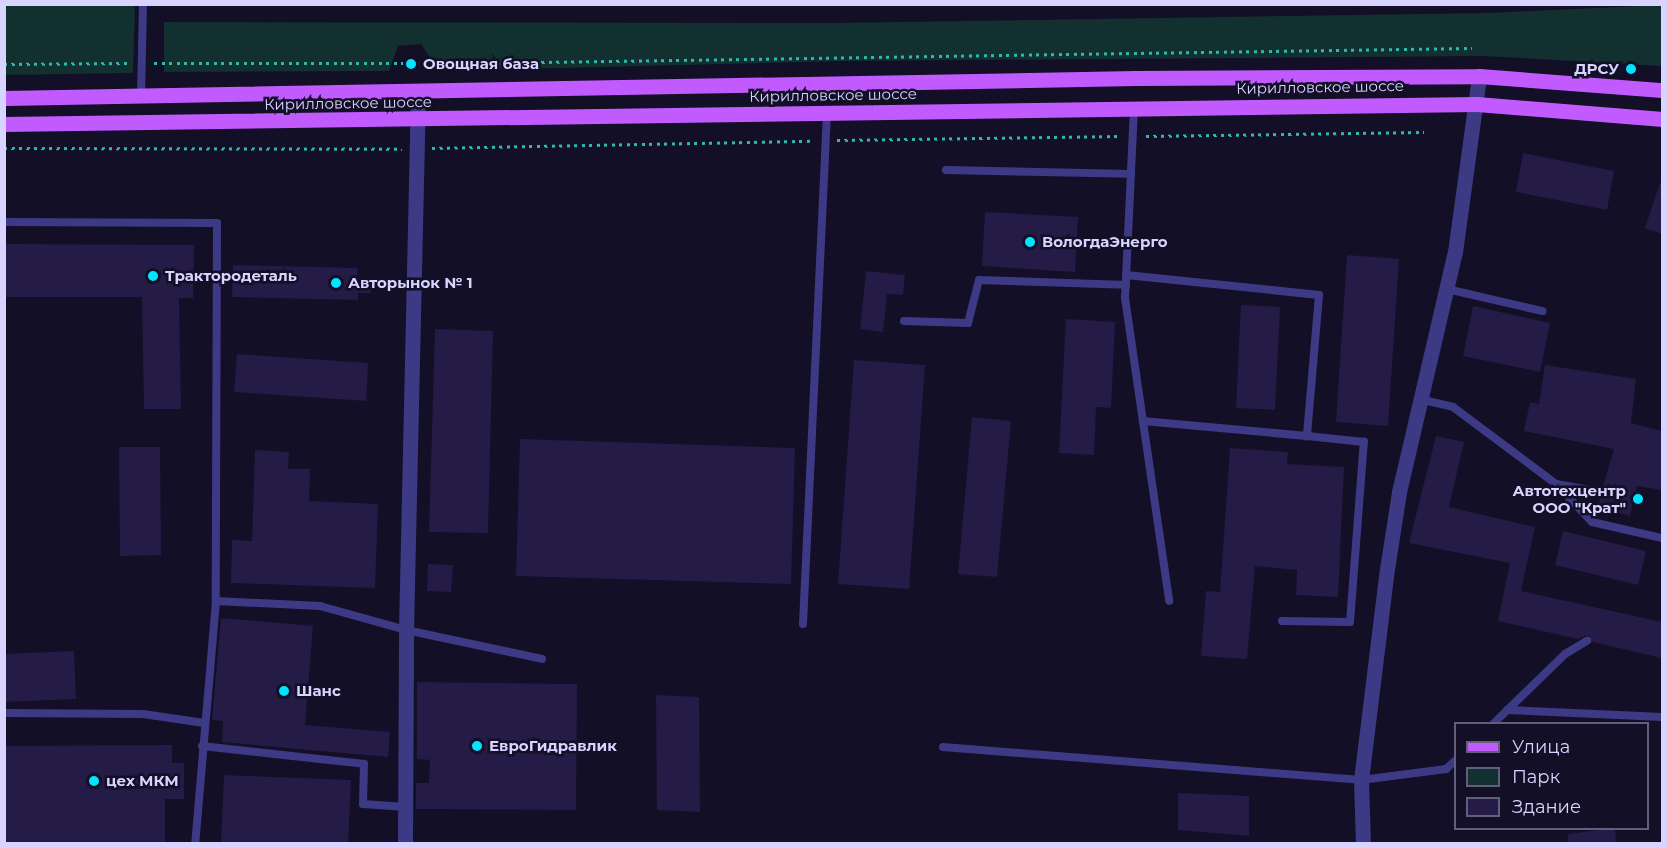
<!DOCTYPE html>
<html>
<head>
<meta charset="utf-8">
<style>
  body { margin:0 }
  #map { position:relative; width:1667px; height:848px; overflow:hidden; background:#130f26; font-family:Montserrat,sans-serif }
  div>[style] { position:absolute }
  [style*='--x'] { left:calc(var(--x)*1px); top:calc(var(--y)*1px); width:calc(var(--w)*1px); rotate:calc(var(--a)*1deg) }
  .green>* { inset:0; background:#12302f }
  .building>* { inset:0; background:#241b47 }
  .path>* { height:3px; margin-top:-1.5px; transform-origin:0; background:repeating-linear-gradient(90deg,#2fb8b0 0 3px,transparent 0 7.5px) }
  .service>* { height:8px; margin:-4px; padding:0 4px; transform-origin:4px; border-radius:4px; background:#3d3a85 }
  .minor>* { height:15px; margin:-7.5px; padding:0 7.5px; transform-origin:7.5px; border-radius:7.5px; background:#3d3a85 }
  .primary>* { height:15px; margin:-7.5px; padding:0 7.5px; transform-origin:7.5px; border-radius:7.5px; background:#c25bff }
  .dots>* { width:16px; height:16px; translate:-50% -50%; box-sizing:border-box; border:3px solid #130f26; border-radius:50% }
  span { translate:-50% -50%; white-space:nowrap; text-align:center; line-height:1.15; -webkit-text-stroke:5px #130f26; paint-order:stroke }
  .poi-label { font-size:15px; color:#d9d4ff; font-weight:700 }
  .left { translate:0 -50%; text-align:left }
  .right { translate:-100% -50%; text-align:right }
  .street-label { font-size:15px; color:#d9d4ff }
  .frame { position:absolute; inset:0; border:6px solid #d9d4ff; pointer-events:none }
  .legend { position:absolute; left:1454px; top:722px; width:195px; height:108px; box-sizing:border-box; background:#130f26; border:2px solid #625e7d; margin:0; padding:8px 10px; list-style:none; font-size:18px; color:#d9d4ff }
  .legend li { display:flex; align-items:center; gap:12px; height:30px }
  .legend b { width:30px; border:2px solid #625e7d }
</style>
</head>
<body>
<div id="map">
  <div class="green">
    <div style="clip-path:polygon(4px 5px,135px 5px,133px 73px,5px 75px)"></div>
    <div style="clip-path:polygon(1662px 5px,1662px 66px,1484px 56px,839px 61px,439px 71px,421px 44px,398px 46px,389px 71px,164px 72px,164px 22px,833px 23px,1485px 13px)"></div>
  </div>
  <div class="building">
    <div style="clip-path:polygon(1523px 153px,1614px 171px,1607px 210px,1516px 192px)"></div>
    <div style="clip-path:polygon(1660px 183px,1662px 183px,1662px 234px,1645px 228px)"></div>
    <div style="clip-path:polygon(985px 212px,1078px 217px,1075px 272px,982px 266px)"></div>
    <div style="clip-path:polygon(4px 244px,194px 245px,193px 298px,179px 298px,181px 409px,144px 409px,142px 297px,4px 297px)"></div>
    <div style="clip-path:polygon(1347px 255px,1399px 259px,1388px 426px,1336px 422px)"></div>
    <div style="clip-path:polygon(233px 265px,358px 268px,357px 277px,371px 278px,371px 293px,358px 293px,358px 300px,232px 297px)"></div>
    <div style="clip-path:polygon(866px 271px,905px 275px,903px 295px,887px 294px,883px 332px,860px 329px)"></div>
    <div style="clip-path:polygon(1241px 305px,1280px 307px,1275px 410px,1236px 408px)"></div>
    <div style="clip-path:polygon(1473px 306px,1550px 323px,1540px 372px,1463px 356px)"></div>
    <div style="clip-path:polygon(1066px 319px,1115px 322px,1111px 408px,1096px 407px,1094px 455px,1059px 453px)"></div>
    <div style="clip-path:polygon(435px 329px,493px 331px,488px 533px,429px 532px)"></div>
    <div style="clip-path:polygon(237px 354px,368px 363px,366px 401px,234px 392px)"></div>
    <div style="clip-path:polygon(854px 360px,925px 365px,909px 589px,838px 584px)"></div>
    <div style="clip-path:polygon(1545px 365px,1636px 379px,1631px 423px,1662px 431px,1662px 490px,1637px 486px,1630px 516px,1597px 507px,1600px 498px,1608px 494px,1603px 486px,1614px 449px,1524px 431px,1530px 402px,1539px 404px)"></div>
    <div style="clip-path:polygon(972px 417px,1011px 421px,997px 577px,958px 574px)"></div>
    <div style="clip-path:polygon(1436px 436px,1464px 442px,1449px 507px,1535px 527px,1521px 591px,1662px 622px,1662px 658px,1593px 642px,1588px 635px,1578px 639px,1498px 621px,1510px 563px,1409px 543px)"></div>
    <div style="clip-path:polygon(520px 439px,795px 448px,791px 584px,516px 576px)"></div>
    <div style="clip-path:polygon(119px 447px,160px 447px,161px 555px,120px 556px)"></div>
    <div style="clip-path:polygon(1230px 448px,1288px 452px,1287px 464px,1344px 467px,1338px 597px,1296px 595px,1297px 570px,1255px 566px,1247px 659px,1201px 656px,1206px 591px,1220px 592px)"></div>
    <div style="clip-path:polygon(255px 450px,289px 452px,288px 469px,310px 469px,309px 501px,378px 504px,375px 588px,231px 583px,232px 540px,252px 541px)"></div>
    <div style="clip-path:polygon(1563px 531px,1646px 551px,1638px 585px,1555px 565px)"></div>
    <div style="clip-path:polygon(428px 564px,453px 565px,451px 592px,427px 591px)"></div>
    <div style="clip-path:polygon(221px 618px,313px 626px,305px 725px,390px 732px,388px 757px,222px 742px,223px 721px,212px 720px)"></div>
    <div style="clip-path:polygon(74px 651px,76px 699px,4px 702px,4px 654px)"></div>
    <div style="clip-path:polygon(417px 682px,577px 684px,576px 810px,416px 809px,416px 783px,429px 783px,430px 760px,417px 759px)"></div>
    <div style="clip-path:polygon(656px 695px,699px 697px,700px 812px,657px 810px)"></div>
    <div style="clip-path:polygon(172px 745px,172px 763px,184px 763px,184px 799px,165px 799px,165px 843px,4px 843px,4px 746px)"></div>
    <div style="clip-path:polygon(224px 775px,351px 780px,348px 843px,221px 843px)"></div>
    <div style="clip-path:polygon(1178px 793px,1249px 796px,1249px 836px,1178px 830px)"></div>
    <div style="clip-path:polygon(1615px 828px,1616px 843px,1568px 843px,1568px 834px)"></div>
  </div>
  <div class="path">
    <div style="--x:154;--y:63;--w:320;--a:0"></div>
    <div style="--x:474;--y:63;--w:998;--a:-0.86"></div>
    <div style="--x:4;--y:64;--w:125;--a:-0.5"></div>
    <div style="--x:1146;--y:136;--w:278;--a:-0.8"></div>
    <div style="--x:837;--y:140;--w:285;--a:-0.8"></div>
    <div style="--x:4;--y:148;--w:398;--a:0.1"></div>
    <div style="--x:432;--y:148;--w:381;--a:-1.1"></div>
  </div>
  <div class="service">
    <div style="--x:141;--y:98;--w:94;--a:-88.8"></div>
    <div style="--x:1134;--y:108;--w:190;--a:92.7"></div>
    <div style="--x:1125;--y:298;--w:306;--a:81.7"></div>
    <div style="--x:946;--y:170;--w:185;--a:1.2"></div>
    <div style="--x:4;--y:222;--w:213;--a:0.3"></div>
    <div style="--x:217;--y:223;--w:378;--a:90.2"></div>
    <div style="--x:216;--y:601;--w:244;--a:94.9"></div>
    <div style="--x:1126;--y:275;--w:194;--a:5.9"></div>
    <div style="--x:1319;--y:295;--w:142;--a:94.9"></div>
    <div style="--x:1307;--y:436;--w:165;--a:-174.8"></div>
    <div style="--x:1447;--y:289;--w:98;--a:13"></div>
    <div style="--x:904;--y:321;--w:64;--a:1.8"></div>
    <div style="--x:968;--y:323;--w:44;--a:-75.7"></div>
    <div style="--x:979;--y:280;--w:147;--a:1.9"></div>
    <div style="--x:1423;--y:400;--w:31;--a:13"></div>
    <div style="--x:1453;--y:407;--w:129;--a:36.8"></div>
    <div style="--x:1556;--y:484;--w:52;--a:46.5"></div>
    <div style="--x:1592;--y:522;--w:72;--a:12.9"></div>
    <div style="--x:1556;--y:484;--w:47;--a:9.9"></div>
    <div style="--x:216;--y:601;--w:104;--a:2.8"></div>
    <div style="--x:320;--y:606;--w:89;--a:15.6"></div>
    <div style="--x:406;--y:630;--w:139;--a:12"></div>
    <div style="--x:1282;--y:621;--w:68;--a:0.8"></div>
    <div style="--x:1350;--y:622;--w:181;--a:-85.6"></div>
    <div style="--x:1364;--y:442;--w:57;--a:-174"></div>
    <div style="--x:803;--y:624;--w:511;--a:-87.31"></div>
    <div style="--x:1507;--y:710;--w:155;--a:2.6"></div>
    <div style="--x:4;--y:713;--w:139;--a:0.4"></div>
    <div style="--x:143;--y:714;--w:62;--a:8.4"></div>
    <div style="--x:1493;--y:724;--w:100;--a:-44.2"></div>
    <div style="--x:1565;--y:654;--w:26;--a:-31"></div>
    <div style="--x:202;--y:746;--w:163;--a:6.3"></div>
    <div style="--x:364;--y:764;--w:40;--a:91.4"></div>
    <div style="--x:363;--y:804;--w:43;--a:4"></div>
    <div style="--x:943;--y:747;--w:419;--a:4.5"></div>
    <div style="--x:1361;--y:780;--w:86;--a:-7.4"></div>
    <div style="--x:1446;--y:769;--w:13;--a:-42"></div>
  </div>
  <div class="minor">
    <div style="--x:405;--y:844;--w:214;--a:-89.7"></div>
    <div style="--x:406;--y:630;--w:538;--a:-88.72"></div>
    <div style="--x:1363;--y:844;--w:64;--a:-91.8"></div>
    <div style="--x:1361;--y:780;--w:213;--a:-83"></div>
    <div style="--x:1387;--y:569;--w:78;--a:-81.1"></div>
    <div style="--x:1399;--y:492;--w:246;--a:-76.9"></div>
    <div style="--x:1455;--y:252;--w:178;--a:-82.2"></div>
  </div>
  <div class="primary">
    <div style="--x:4;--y:98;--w:1132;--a:-1.01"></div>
    <div style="--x:1136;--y:78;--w:343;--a:-0.3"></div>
    <div style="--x:1479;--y:76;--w:184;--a:4.4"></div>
    <div style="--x:4;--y:124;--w:1473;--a:-0.78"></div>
    <div style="--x:1477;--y:104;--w:186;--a:4.6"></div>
  </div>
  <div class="dots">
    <div style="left:411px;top:64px;background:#00e5ff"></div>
    <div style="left:1631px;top:69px;background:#00e5ff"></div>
    <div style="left:1030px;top:242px;background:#00e5ff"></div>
    <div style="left:153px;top:276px;background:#00e5ff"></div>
    <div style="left:336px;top:283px;background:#00e5ff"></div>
    <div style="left:1638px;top:499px;background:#00e5ff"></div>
    <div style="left:284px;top:691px;background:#00e5ff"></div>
    <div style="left:477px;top:746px;background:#00e5ff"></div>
    <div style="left:94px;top:781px;background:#00e5ff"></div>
  </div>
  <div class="poi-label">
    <span class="left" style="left:423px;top:64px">Овощная база</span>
    <span class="right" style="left:1619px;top:69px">ДРСУ</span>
    <span class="left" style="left:1042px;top:242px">ВологдаЭнерго</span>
    <span class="left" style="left:165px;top:276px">Трактородеталь</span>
    <span class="left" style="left:348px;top:283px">Авторынок № 1</span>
    <span class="right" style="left:1626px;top:499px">Автотехцентр<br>ООО "Крат"</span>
    <span class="left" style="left:296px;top:691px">Шанс</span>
    <span class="left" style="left:489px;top:746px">ЕвроГидравлик</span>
    <span class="left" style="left:106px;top:781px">цех МКМ</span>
  </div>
  <div class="street-label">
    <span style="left:1320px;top:87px;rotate:-1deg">Кирилловское шоссе</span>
    <span style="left:833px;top:95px;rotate:-1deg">Кирилловское шоссе</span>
    <span style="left:348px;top:103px;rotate:-1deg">Кирилловское шоссе</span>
  </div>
  <div class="frame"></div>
  <ul class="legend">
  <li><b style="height:8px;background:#c25bff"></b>Улица</li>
  <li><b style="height:16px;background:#12302f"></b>Парк</li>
  <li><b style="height:16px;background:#241b47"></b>Здание</li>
  </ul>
</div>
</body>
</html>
